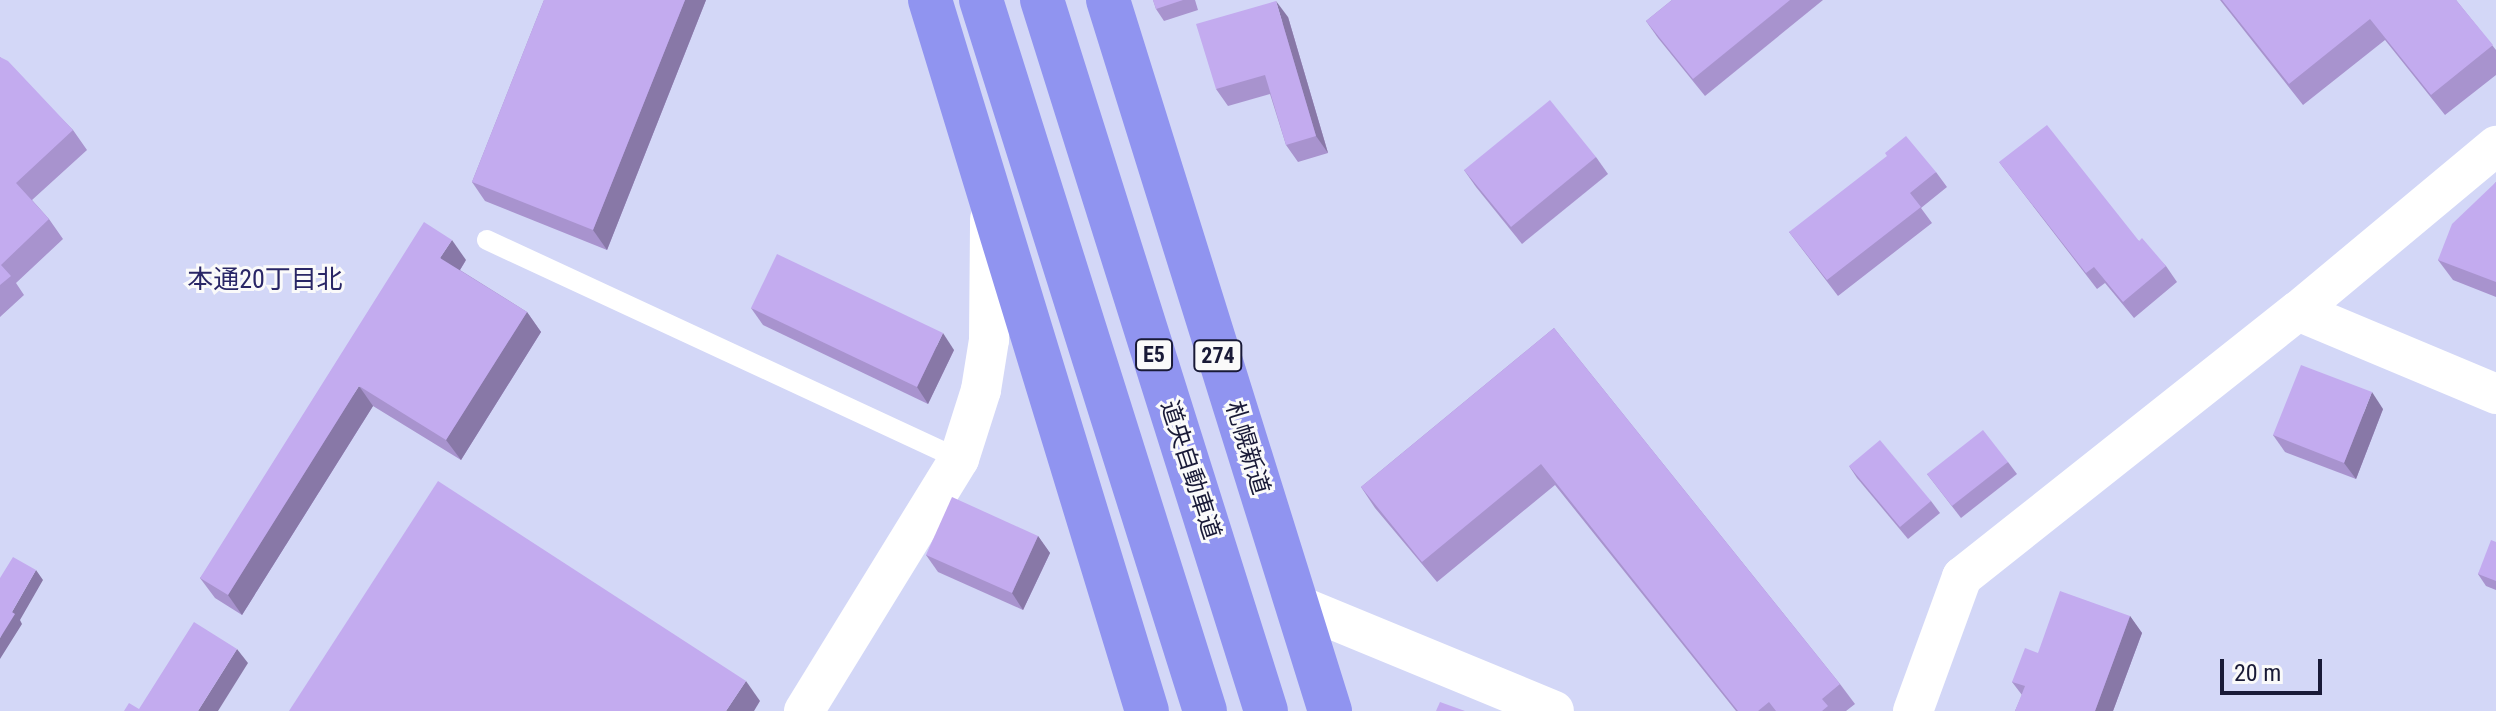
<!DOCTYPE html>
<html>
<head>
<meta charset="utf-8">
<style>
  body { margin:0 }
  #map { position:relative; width:2496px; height:711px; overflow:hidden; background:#d3d7f7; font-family:"Roboto Condensed","Noto Sans JP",sans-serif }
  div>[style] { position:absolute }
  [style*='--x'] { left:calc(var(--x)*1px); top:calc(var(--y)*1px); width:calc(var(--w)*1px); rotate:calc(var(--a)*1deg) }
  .lane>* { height:20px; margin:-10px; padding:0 10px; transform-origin:10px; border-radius:10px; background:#fff }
  .street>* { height:40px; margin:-20px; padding:0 20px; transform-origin:20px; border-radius:20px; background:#fff }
  .highway>* { height:44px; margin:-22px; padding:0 22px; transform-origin:22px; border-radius:22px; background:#9094f0 }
  .wall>* { inset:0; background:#a893ce }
  .shaded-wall>* { inset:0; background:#8878a7 }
  .building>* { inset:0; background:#c3abef }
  span { translate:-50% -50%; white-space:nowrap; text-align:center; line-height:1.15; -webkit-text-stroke:6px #fafafa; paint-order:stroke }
  .shield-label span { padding:2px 6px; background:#fafafa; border:2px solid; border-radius:6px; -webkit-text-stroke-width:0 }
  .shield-label { font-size:22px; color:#191a37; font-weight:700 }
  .street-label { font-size:24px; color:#191a37 }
  .neighbourhood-label { font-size:26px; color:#292666 }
  .scale { position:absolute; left:2220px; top:659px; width:102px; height:36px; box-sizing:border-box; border:4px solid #191a37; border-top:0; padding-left:10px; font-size:24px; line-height:28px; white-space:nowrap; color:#191a37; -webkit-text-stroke:6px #fafafa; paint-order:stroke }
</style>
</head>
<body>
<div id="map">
  <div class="lane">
    <div style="--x:487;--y:240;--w:520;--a:24.89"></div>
  </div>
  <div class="street">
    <div style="--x:2298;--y:311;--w:215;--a:22.7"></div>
    <div style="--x:1295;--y:604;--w:280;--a:22.4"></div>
    <div style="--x:804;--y:711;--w:296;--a:-58.4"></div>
    <div style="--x:959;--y:459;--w:72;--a:-72.3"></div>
    <div style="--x:981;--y:390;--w:51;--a:-80.9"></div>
    <div style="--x:989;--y:340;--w:121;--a:-89.5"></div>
    <div style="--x:1913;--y:711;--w:143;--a:-69.9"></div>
    <div style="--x:1962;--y:577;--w:429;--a:-38.4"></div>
    <div style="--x:2298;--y:311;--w:258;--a:-39.8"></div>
  </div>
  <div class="highway">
    <div style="--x:930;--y:0;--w:743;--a:73.03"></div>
    <div style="--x:981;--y:0;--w:745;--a:72.51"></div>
    <div style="--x:1042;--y:0;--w:745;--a:72.51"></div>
    <div style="--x:1108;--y:0;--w:745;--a:72.66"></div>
  </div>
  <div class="wall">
    <div style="clip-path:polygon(544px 0,706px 0,607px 250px,485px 201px,472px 182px)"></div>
    <div style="clip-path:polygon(1153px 0,1195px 0,1198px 10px,1164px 21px,1156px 9px)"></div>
    <div style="clip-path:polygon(1672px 0,1823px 0,1705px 96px,1658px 38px,1646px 21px)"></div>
    <div style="clip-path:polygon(2220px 0,2456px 0,2496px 50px,2496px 75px,2445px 115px,2385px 40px,2303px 105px)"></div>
    <div style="clip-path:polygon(1288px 17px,1328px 153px,1298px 162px,1286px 145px,1270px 94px,1228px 106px,1216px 89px)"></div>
    <div style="clip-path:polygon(0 57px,73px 130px,87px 150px,32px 200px,49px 219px,63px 239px,16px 283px,24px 295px,0 317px)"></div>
    <div style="clip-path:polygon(1596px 157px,1608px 174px,1522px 244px,1476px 187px,1464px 170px)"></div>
    <div style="clip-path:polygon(1999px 162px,2139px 241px,2166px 266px,2177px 282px,2134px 318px,2105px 283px,2097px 289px)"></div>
    <div style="clip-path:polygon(1936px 172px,1947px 187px,1921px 208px,1932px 223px,1838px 296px,1789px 232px)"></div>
    <div style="clip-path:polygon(2496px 182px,2496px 297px,2453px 280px,2438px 260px)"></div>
    <div style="clip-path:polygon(466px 260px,460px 270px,527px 312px,541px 332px,461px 460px,373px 406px,242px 615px,215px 598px,200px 578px)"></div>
    <div style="clip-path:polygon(751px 308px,954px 350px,928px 404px,763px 325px)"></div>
    <div style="clip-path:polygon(1554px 328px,1840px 684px,1855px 704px,1846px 711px,1736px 711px,1555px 485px,1437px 582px,1375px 508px,1361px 487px)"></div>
    <div style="clip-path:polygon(2383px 409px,2356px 479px,2285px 452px,2273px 435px)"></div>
    <div style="clip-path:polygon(2008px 462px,2017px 474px,1961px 518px,1927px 474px)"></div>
    <div style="clip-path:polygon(1849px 466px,1931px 501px,1940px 513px,1908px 539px,1857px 478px)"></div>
    <div style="clip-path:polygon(1038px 536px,1050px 553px,1023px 610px,938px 572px,926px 555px)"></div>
    <div style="clip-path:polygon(2496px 542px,2496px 590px,2486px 586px,2478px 574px)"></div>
    <div style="clip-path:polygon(2130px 616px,2142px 633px,2113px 711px,2015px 711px,2022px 695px,2012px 682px,2038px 653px)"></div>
  </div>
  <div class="shaded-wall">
    <div style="clip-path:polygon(685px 0,706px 0,607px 250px,593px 230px)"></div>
    <div style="clip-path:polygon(1276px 1px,1288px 17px,1328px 153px,1316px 136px)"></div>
    <div style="clip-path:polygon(452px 240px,466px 260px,455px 278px,440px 258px)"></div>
    <div style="clip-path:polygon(527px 312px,541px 332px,461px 460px,446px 440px)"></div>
    <div style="clip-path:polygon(943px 333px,954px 350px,928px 404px,917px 387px)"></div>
    <div style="clip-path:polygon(359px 386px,373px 406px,242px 615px,228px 595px)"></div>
    <div style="clip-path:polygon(2372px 392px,2383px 409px,2356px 479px,2344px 463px)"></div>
    <div style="clip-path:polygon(1038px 536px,1050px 553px,1023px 610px,1012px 593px)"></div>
    <div style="clip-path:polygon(36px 570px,43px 580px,20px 620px,22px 624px,0 659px,0 638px,12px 612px)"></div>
    <div style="clip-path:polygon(2130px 616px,2142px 633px,2113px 711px,2095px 711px)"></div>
    <div style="clip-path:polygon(237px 649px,248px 663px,218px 711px,198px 711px)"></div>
    <div style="clip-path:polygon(746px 681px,760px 701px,754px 711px,726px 711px)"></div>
  </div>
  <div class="building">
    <div style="clip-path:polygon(544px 0,685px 0,593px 230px,472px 182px)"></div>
    <div style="clip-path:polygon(1153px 0,1183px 0,1156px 9px)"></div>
    <div style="clip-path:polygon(1672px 0,1790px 0,1693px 79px,1646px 21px)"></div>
    <div style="clip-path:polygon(2222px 0,2456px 0,2493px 45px,2431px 95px,2370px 19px,2289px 84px)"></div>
    <div style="clip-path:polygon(1276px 1px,1316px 136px,1286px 145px,1265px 75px,1216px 89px,1196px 24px)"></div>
    <div style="clip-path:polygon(0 57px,8px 61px,73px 130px,16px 183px,49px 219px,1px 265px,11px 276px,0 285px)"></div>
    <div style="clip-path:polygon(1550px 100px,1596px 157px,1511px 227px,1464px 170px)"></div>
    <div style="clip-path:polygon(2047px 125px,2139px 241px,2142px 238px,2166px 266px,2123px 302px,2094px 267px,2086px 273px,1999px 162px)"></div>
    <div style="clip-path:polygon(1906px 136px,1936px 172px,1910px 193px,1921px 207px,1827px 280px,1789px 232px,1887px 156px,1885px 153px)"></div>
    <div style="clip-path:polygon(2496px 182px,2496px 282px,2438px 260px,2452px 224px)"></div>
    <div style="clip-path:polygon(424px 222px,452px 240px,440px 258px,527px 312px,446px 440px,359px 386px,228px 595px,200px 578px)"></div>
    <div style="clip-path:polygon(777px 254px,943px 333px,917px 387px,751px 308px)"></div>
    <div style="clip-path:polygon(1554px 328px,1840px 684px,1822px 699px,1828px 706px,1822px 711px,1776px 711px,1769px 702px,1758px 711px,1738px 711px,1541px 464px,1422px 562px,1361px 487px)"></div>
    <div style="clip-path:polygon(2301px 365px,2372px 392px,2344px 463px,2273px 435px)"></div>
    <div style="clip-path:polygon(1983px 430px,2008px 462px,1952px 506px,1927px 474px)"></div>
    <div style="clip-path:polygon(1880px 440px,1931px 501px,1900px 527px,1849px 466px)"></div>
    <div style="clip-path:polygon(438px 481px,746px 681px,726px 711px,289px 711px)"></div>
    <div style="clip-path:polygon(952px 497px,1038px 536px,1012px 593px,926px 555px)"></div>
    <div style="clip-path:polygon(2491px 540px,2496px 542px,2496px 581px,2478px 574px)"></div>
    <div style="clip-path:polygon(13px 557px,36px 570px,12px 612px,15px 614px,0 638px,0 578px)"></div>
    <div style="clip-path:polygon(2060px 591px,2130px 616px,2095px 711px,2015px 711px,2025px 686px,2012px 682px,2025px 648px,2038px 653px)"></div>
    <div style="clip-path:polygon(194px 622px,237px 649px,198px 711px,124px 711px,129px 703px,139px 709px)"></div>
    <div style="clip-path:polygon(1440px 702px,1465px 711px,1436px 711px)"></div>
  </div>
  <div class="shield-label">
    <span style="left:1154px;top:355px">E5</span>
    <span style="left:1218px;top:356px">274</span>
  </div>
  <div class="street-label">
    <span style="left:1247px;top:448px;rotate:73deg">札幌新道</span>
    <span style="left:1190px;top:470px;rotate:72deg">道央自動車道</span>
  </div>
  <div class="neighbourhood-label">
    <span style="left:265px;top:280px">本通20丁目北</span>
  </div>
  <div class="scale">20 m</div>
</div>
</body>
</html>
